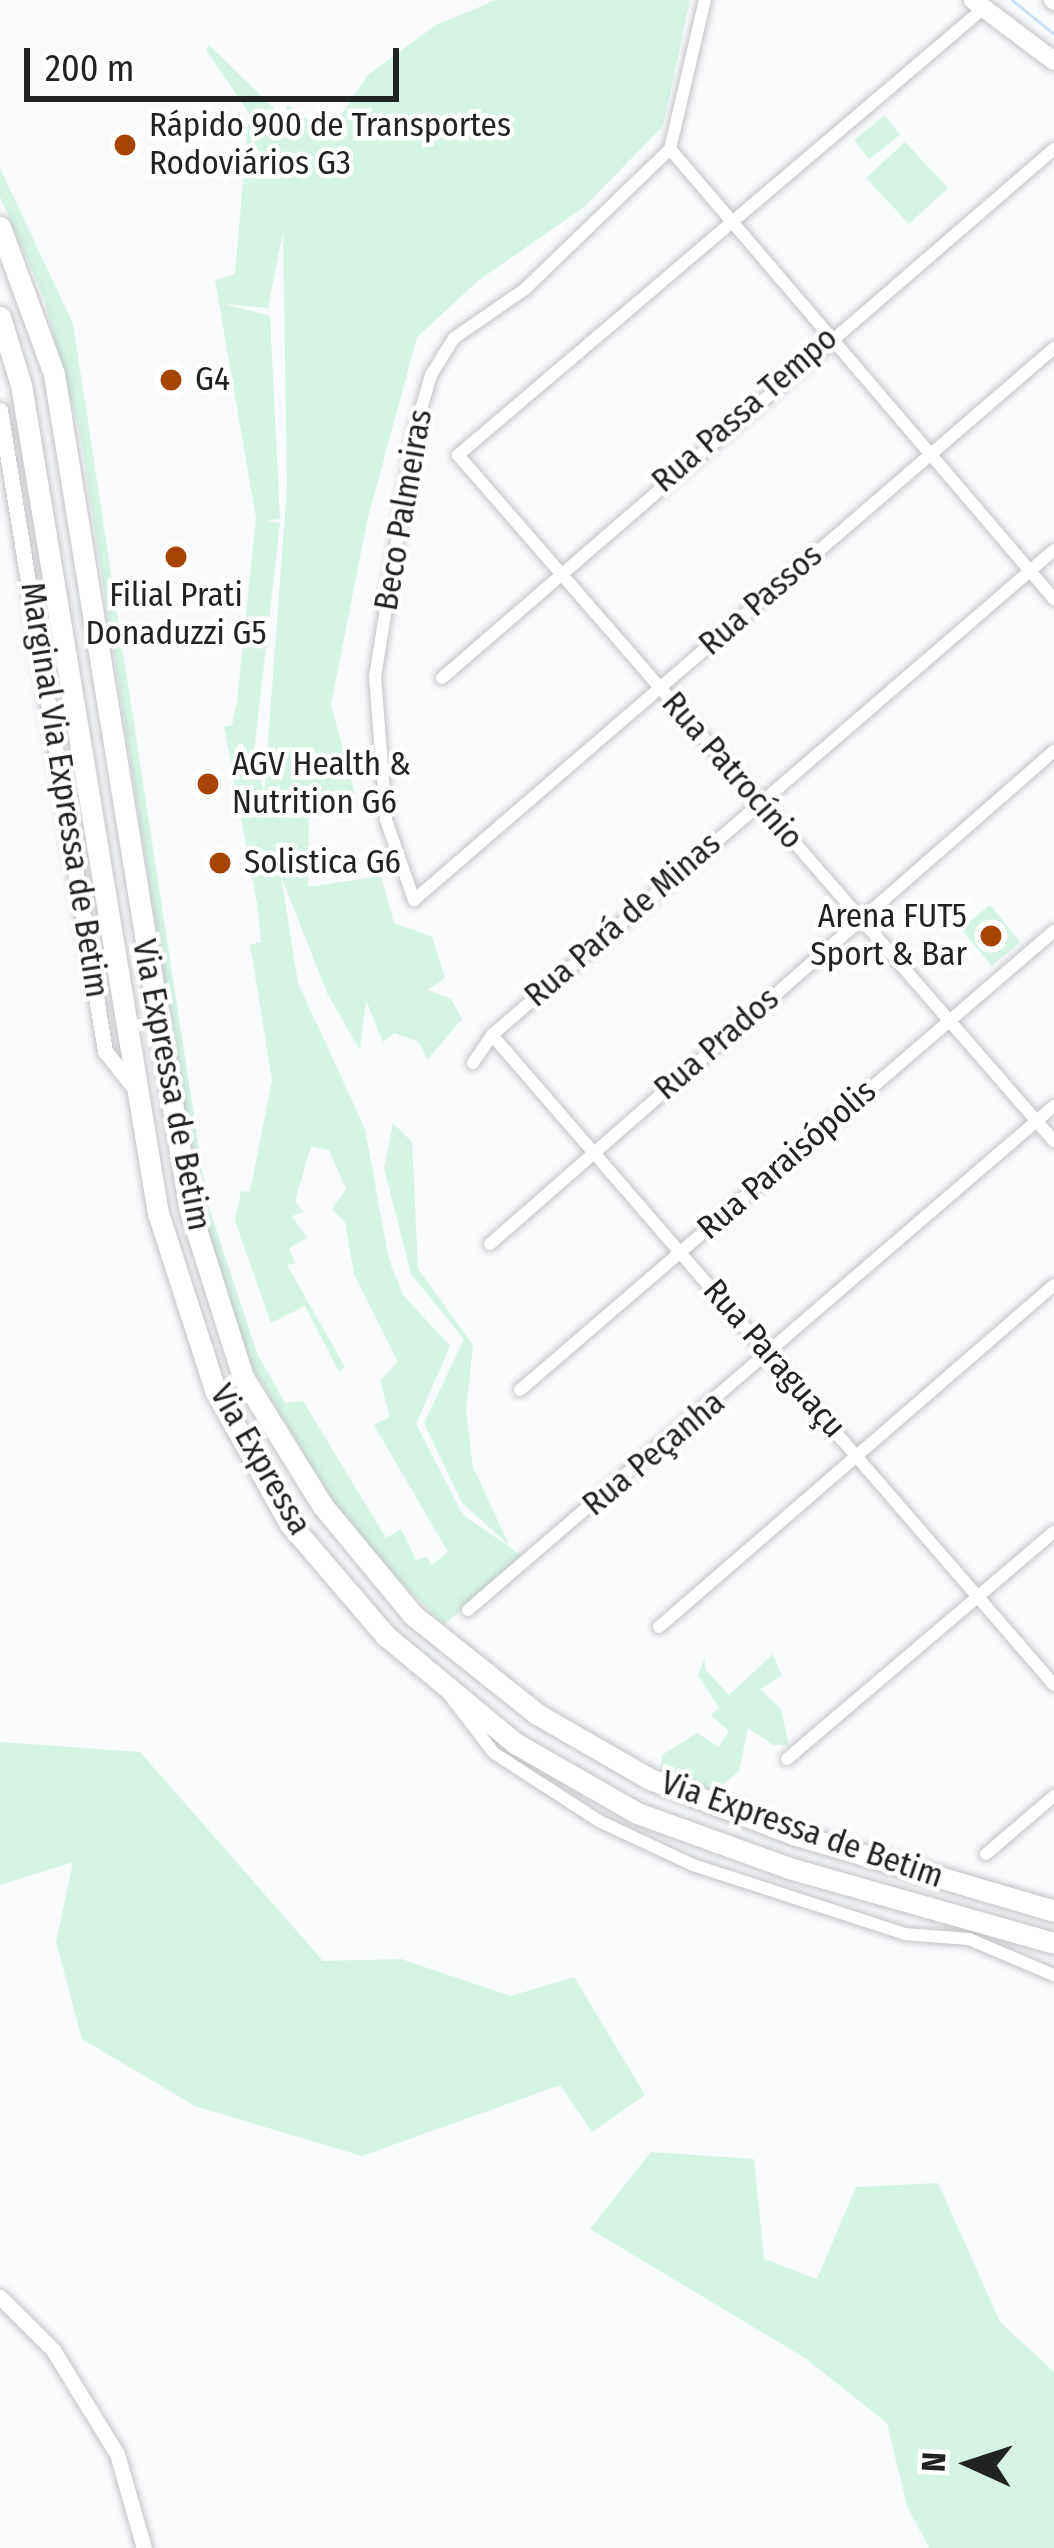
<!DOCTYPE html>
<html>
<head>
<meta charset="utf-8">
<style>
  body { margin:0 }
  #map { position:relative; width:1054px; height:2548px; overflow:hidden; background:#f8fafc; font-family:"Fira Sans Condensed",sans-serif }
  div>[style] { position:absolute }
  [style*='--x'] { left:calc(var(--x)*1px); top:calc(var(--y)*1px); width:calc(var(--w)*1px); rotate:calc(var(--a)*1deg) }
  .green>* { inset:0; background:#d5f4e4 }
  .stream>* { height:3px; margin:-1.5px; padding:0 1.5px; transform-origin:1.5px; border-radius:1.5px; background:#cce1f9 }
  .roads { filter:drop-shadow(0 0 3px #c3c4c7) drop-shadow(0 0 3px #c3c4c7) }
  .minor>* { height:12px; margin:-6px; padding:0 6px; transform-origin:6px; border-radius:6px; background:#fff }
  .tertiary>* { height:15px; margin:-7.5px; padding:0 7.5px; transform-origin:7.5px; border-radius:7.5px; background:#fff }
  .secondary>* { height:18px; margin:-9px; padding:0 9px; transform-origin:9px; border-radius:9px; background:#fff }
  .trunk>* { height:21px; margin:-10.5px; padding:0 10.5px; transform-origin:10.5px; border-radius:10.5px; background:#fff }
  .dots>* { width:33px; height:33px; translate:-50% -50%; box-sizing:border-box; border:6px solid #fff; border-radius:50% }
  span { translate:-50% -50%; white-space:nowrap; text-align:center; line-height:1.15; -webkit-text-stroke:9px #fff; paint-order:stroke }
  .poi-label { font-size:33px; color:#212222 }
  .left { translate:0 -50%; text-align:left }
  .right { translate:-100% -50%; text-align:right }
  .street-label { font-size:33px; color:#212222 }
  .north { position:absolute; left:910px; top:2404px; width:120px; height:120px; -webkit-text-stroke:9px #fff; paint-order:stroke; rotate:273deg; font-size:33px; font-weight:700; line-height:48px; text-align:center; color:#212222 }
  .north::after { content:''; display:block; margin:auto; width:42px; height:54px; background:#212222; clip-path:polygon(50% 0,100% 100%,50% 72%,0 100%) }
  .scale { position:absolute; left:24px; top:48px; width:375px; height:54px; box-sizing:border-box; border:6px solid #212222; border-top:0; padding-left:15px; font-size:36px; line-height:42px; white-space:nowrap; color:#212222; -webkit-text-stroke:9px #fff; paint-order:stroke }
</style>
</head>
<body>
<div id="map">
  <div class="green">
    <div style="clip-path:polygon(evenodd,496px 0,690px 0,663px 126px,584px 207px,479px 280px,417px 337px,367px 521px,331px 705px,355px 793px,309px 809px,308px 887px,381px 876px,394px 923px,432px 937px,445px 978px,428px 990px,451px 999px,462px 1019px,427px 1060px,419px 1042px,394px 1033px,383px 1042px,366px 1000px,360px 1050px,327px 993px,281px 876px,298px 983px,365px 1129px,389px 1260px,403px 1295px,450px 1346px,416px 1424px,463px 1515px,527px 1559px,444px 1624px,355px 1537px,244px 1354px,197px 1193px,80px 434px,44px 298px,0 197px,0 168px,73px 324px,207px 1202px,257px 1353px,285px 1403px,303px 1401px,386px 1538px,401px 1529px,416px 1560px,427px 1557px,432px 1565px,448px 1552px,374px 1425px,390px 1417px,380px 1380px,398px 1362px,354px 1274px,345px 1222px,332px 1209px,346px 1189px,329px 1150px,311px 1146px,295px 1201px,303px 1212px,292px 1216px,307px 1238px,289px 1248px,295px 1263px,287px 1265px,345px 1367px,339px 1372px,305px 1306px,271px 1323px,235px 1221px,241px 1191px,250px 1192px,272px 1080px,250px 945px,261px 942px,257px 903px,224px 727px,232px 725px,237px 701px,256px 518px,215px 280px,235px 274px,249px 113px,206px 50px,209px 45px,285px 119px,287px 105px,329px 133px,368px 75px,436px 25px,496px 0,283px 232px,287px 488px,264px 795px,254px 752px,280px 523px,265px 521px,280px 519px,270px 316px,224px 304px,268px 308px,283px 232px)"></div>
    <div style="clip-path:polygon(885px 115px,900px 135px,869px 159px,854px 140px)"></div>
    <div style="clip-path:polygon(905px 142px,948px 188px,909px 224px,866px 178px)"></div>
    <div style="clip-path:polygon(990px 905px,1020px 942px,992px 966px,961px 929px)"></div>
    <div style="clip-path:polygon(393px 1123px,412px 1142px,418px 1269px,473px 1345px,466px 1411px,473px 1467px,509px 1545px,462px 1503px,424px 1423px,464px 1339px,411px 1274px,384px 1168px)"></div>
    <div style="clip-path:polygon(773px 1654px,782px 1676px,760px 1689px,781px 1709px,789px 1745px,773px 1745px,748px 1728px,739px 1771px,713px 1793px,660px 1769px,662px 1755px,697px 1733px,719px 1747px,729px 1731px,711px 1715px,719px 1708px,698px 1675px,705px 1657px,705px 1669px,729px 1695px)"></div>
    <div style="clip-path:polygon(0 1742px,140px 1752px,323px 1961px,401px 1959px,511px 1996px,574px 1977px,645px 2095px,592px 2132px,560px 2085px,362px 2156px,195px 2106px,82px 2039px,56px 1942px,73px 1862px,0 1885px)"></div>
    <div style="clip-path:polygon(651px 2152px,754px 2159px,764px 2259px,817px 2279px,856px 2187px,938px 2183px,1000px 2322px,1054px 2372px,1054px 2548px,929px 2548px,907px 2506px,887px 2423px,805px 2358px,590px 2229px)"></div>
  </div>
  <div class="stream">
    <div style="--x:1012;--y:0;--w:54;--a:39"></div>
  </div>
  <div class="roads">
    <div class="minor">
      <div style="--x:985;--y:7;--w:692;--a:139.63"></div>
      <div style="--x:458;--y:455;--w:909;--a:49.02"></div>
      <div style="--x:670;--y:149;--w:202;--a:136"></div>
      <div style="--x:525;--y:289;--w:86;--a:145.4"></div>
      <div style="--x:454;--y:338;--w:44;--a:121.9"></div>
      <div style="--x:431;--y:375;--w:57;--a:106.2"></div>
      <div style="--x:415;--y:430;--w:249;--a:99.2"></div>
      <div style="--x:375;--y:676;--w:144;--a:85.6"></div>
      <div style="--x:386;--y:820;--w:85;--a:70.7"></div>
      <div style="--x:414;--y:900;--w:845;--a:-40.78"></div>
      <div style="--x:670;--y:149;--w:592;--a:49.52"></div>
      <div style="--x:670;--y:149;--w:153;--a:-76.8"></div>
      <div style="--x:442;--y:678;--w:809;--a:-40.84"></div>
      <div style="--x:492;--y:1035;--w:859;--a:49.15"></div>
      <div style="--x:473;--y:1063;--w:34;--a:-56"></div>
      <div style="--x:492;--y:1035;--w:742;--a:-40.79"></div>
      <div style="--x:490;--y:1244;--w:749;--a:-41.16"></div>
      <div style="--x:520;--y:1390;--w:704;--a:-40.68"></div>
      <div style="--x:468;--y:1610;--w:773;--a:-40.7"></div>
      <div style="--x:659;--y:1627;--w:522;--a:-40.89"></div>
      <div style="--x:450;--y:1696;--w:72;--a:52.3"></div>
      <div style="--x:494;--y:1753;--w:125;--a:32.9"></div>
      <div style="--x:599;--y:1821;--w:104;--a:25.1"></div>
      <div style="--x:693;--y:1865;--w:223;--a:18"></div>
      <div style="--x:905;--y:1934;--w:64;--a:4.5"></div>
      <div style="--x:969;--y:1939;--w:92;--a:23"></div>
      <div style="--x:787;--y:1759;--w:350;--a:-40.4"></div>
      <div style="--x:986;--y:1854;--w:89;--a:-40.5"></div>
    </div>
    <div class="tertiary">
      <div style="--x:0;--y:410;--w:650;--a:80.7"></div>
      <div style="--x:105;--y:1051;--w:48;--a:51.7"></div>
      <div style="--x:0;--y:2297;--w:75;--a:45"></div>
      <div style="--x:53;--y:2350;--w:122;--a:58.4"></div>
      <div style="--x:117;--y:2454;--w:98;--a:74"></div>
    </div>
    <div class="secondary">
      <div style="--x:973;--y:0;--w:101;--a:37"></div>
      <div style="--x:1053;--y:0;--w:1;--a:45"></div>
    </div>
    <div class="trunk">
      <div style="--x:0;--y:227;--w:157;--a:69.8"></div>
      <div style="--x:54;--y:374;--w:844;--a:80.79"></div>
      <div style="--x:189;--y:1207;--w:178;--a:72.4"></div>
      <div style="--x:243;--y:1377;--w:150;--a:58.3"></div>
      <div style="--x:322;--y:1505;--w:143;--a:50.4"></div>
      <div style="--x:413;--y:1615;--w:159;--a:38.6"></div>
      <div style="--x:537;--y:1714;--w:130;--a:29.9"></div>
      <div style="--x:650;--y:1779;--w:156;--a:21"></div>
      <div style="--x:796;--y:1835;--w:269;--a:16.4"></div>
      <div style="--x:0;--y:317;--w:71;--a:72.8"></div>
      <div style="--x:21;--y:385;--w:839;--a:80.61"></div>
      <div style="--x:158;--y:1213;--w:186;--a:72.1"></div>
      <div style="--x:215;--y:1390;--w:154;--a:60.8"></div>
      <div style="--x:290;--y:1524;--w:148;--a:49.4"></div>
      <div style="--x:386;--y:1636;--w:168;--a:39.7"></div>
      <div style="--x:515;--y:1743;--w:141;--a:29.8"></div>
      <div style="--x:637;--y:1813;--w:162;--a:19.9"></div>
      <div style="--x:789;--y:1868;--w:275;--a:15.8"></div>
    </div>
  </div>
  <div class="dots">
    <div style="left:125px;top:145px;background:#a64403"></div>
    <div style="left:171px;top:380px;background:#a64403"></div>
    <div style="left:176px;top:557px;background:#a64403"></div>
    <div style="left:208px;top:784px;background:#a64403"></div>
    <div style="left:220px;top:863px;background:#a64403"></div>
    <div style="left:991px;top:936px;background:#a64403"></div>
  </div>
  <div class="poi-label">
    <span class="left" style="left:149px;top:145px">Rápido 900 de Transportes<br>Rodoviários G3</span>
    <span class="left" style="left:195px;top:380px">G4</span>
    <span style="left:176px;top:615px">Filial Prati<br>Donaduzzi G5</span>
    <span class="left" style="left:232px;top:784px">AGV Health &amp;<br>Nutrition G6</span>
    <span class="left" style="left:244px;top:863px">Solistica G6</span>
    <span class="right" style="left:967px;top:936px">Arena FUT5<br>Sport &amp; Bar</span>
  </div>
  <div class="street-label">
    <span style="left:745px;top:410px;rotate:-41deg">Rua Passa Tempo</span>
    <span style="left:404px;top:510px;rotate:-80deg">Beco Palmeiras</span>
    <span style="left:761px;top:600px;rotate:-41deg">Rua Passos</span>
    <span style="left:732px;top:771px;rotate:49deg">Rua Patrocínio</span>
    <span style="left:64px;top:790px;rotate:81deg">Marginal Via Expressa de Betim</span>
    <span style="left:623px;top:920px;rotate:-41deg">Rua Pará de Minas</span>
    <span style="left:717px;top:1044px;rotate:-41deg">Rua Prados</span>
    <span style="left:171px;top:1085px;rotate:79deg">Via Expressa de Betim</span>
    <span style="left:787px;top:1160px;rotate:-41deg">Rua Paraisópolis</span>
    <span style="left:774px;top:1359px;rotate:49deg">Rua Paraguaçu</span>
    <span style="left:654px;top:1454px;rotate:-40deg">Rua Peçanha</span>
    <span style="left:260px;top:1460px;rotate:60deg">Via Expressa</span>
    <span style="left:802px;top:1830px;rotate:19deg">Via Expressa de Betim</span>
  </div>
  <div class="north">N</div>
  <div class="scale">200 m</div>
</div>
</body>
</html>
